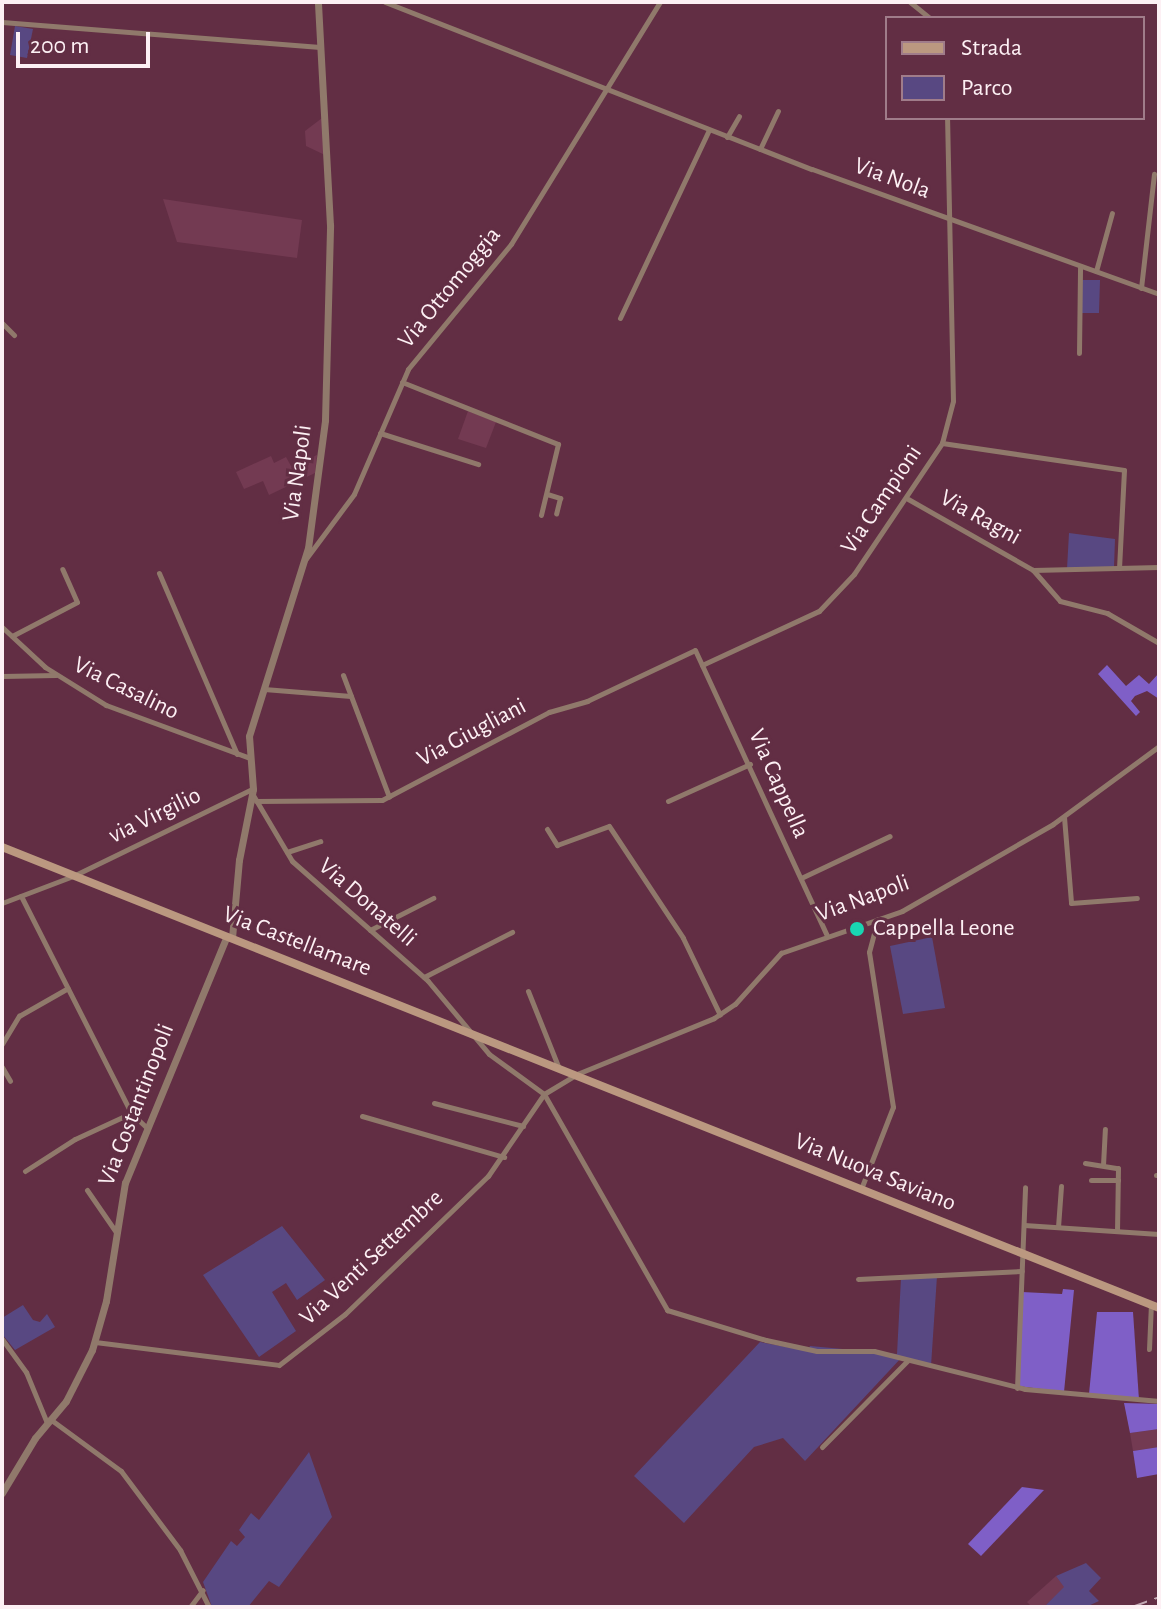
<!DOCTYPE html>
<html>
<head>
<meta charset="utf-8">
<style>
  body { margin:0 }
  #map { position:relative; width:1161px; height:1609px; overflow:hidden; background:#622e44; font-family:"Alegreya Sans",sans-serif }
  div>[style] { position:absolute }
  [style*='--x'] { left:calc(var(--x)*1px); top:calc(var(--y)*1px); width:calc(var(--w)*1px); rotate:calc(var(--a)*1deg) }
  .built>* { inset:0; background:#733a52 }
  .green>* { inset:0; background:#584882 }
  .forest>* { inset:0; background:#7f5fc7 }
  .minor>* { height:5px; margin:-2.5px; padding:0 2.5px; transform-origin:2.5px; border-radius:2.5px; background:#90796b }
  .tertiary>* { height:7px; margin:-3.5px; padding:0 3.5px; transform-origin:3.5px; border-radius:3.5px; background:#90796b }
  .secondary>* { height:8px; margin:-4px; padding:0 4px; transform-origin:4px; border-radius:4px; background:#bb9880 }
  .rail>* { height:2px; margin-top:-1px; transform-origin:0; background:repeating-linear-gradient(90deg,#c3a8b3 0 16px,transparent 0 24px) }
  .dots>* { width:22px; height:22px; translate:-50% -50%; box-sizing:border-box; border:4px solid #622e44; border-radius:50% }
  span { translate:-50% -50%; white-space:nowrap; text-align:center; line-height:1.15; -webkit-text-stroke:6px #622e44; paint-order:stroke }
  .street-label { font-size:24px; color:#fdf0f4 }
  .poi-label { font-size:24px; color:#fdf0f4 }
  .left { translate:0 -50%; text-align:left }
  .frame { position:absolute; inset:0; border:4px solid #fdf0f4; pointer-events:none }
  .legend { position:absolute; left:885px; top:16px; width:260px; height:104px; box-sizing:border-box; background:#622e44; border:2px solid #a07c8a; margin:0; padding:10px 14px; list-style:none; font-size:24px; color:#fdf0f4 }
  .legend li { display:flex; align-items:center; gap:16px; height:40px }
  .legend b { width:40px; border:2px solid #a07c8a }
  .scale { position:absolute; left:16px; top:32px; width:134px; height:36px; box-sizing:border-box; border:4px solid #fdf0f4; border-top:0; padding-left:10px; font-size:24px; line-height:28px; white-space:nowrap; color:#fdf0f4; -webkit-text-stroke:6px #622e44; paint-order:stroke }
</style>
</head>
<body>
<div id="map">
  <div class="built">
    <div style="clip-path:polygon(326px 115px,327px 156px,306px 146px,305px 131px)"></div>
    <div style="clip-path:polygon(163px 199px,302px 220px,297px 258px,177px 242px)"></div>
    <div style="clip-path:polygon(468px 411px,496px 422px,486px 448px,458px 439px)"></div>
    <div style="clip-path:polygon(317px 455px,315px 473px,269px 495px,263px 481px,244px 489px,236px 472px,271px 456px,274px 463px,286px 457px,291px 466px)"></div>
    <div style="clip-path:polygon(1159px 1429px,1159px 1447px,1133px 1451px,1130px 1433px)"></div>
    <div style="clip-path:polygon(1056px 1576px,1065px 1587px,1044px 1607px,1032px 1607px,1027px 1602px)"></div>
  </div>
  <div class="green">
    <div style="clip-path:polygon(15px 26px,33px 29px,27px 58px,10px 55px)"></div>
    <div style="clip-path:polygon(1081px 280px,1100px 280px,1099px 313px,1081px 313px)"></div>
    <div style="clip-path:polygon(1069px 533px,1115px 539px,1114px 567px,1067px 569px)"></div>
    <div style="clip-path:polygon(932px 937px,945px 1008px,903px 1014px,890px 946px)"></div>
    <div style="clip-path:polygon(282px 1226px,325px 1280px,297px 1300px,286px 1283px,272px 1292px,296px 1331px,259px 1357px,203px 1275px)"></div>
    <div style="clip-path:polygon(937px 1276px,931px 1366px,902px 1357px,805px 1461px,783px 1438px,754px 1447px,684px 1523px,634px 1476px,760px 1342px,808px 1351px,810px 1346px,897px 1354px,901px 1278px)"></div>
    <div style="clip-path:polygon(23px 1305px,33px 1320px,40px 1322px,47px 1314px,55px 1327px,15px 1350px,2px 1334px,2px 1318px)"></div>
    <div style="clip-path:polygon(309px 1452px,332px 1517px,279px 1587px,269px 1581px,248px 1607px,212px 1607px,203px 1582px,231px 1541px,237px 1546px,245px 1537px,239px 1530px,251px 1513px,259px 1520px)"></div>
    <div style="clip-path:polygon(1086px 1563px,1101px 1578px,1089px 1591px,1099px 1601px,1086px 1607px,1044px 1607px,1064px 1587px,1056px 1576px)"></div>
  </div>
  <div class="forest">
    <div style="clip-path:polygon(1107px 665px,1126px 686px,1139px 675px,1149px 684px,1159px 673px,1159px 699px,1147px 691px,1135px 696px,1131px 701px,1140px 712px,1136px 716px,1098px 674px)"></div>
    <div style="clip-path:polygon(1063px 1289px,1074px 1290px,1064px 1392px,1018px 1386px,1022px 1292px,1062px 1294px)"></div>
    <div style="clip-path:polygon(1097px 1312px,1133px 1312px,1139px 1400px,1089px 1394px)"></div>
    <div style="clip-path:polygon(1124px 1403px,1159px 1404px,1159px 1429px,1130px 1433px)"></div>
    <div style="clip-path:polygon(1159px 1447px,1159px 1474px,1137px 1478px,1133px 1451px)"></div>
    <div style="clip-path:polygon(1022px 1487px,1044px 1490px,981px 1556px,968px 1544px)"></div>
  </div>
  <div class="minor">
    <div style="--x:385;--y:2;--w:458;--a:21.4"></div>
    <div style="--x:812;--y:169;--w:369;--a:19.8"></div>
    <div style="--x:910;--y:2;--w:26;--a:39"></div>
    <div style="--x:2;--y:22;--w:319;--a:4.5"></div>
    <div style="--x:727;--y:137;--w:24;--a:-60"></div>
    <div style="--x:760;--y:149;--w:42;--a:-64.7"></div>
    <div style="--x:1096;--y:271;--w:60;--a:-74.6"></div>
    <div style="--x:1141;--y:288;--w:115;--a:-83.5"></div>
    <div style="--x:620;--y:318;--w:208;--a:-64.7"></div>
    <div style="--x:2;--y:323;--w:17;--a:45"></div>
    <div style="--x:1079;--y:353;--w:87;--a:-89.3"></div>
    <div style="--x:402;--y:382;--w:168;--a:21.7"></div>
    <div style="--x:558;--y:444;--w:73;--a:103.5"></div>
    <div style="--x:380;--y:433;--w:103;--a:17.6"></div>
    <div style="--x:942;--y:443;--w:184;--a:8.4"></div>
    <div style="--x:1124;--y:470;--w:98;--a:92.9"></div>
    <div style="--x:547;--y:494;--w:14;--a:17"></div>
    <div style="--x:560;--y:498;--w:16;--a:104"></div>
    <div style="--x:908;--y:499;--w:144;--a:29.6"></div>
    <div style="--x:1033;--y:570;--w:126;--a:-1.4"></div>
    <div style="--x:305;--y:560;--w:82;--a:-53.4"></div>
    <div style="--x:354;--y:494;--w:136;--a:-66.6"></div>
    <div style="--x:408;--y:369;--w:162;--a:-50.5"></div>
    <div style="--x:511;--y:244;--w:284;--a:-58.4"></div>
    <div style="--x:1033;--y:570;--w:41;--a:48.9"></div>
    <div style="--x:1060;--y:601;--w:49;--a:14.3"></div>
    <div style="--x:1107;--y:613;--w:60;--a:30"></div>
    <div style="--x:159;--y:573;--w:197;--a:66.7"></div>
    <div style="--x:2;--y:627;--w:59;--a:42.9"></div>
    <div style="--x:45;--y:667;--w:72;--a:31.9"></div>
    <div style="--x:106;--y:705;--w:153;--a:20.2"></div>
    <div style="--x:12;--y:636;--w:73;--a:-27.6"></div>
    <div style="--x:77;--y:602;--w:36;--a:-114"></div>
    <div style="--x:702;--y:665;--w:129;--a:-24.8"></div>
    <div style="--x:819;--y:611;--w:51;--a:-46.6"></div>
    <div style="--x:854;--y:574;--w:158;--a:-56.1"></div>
    <div style="--x:942;--y:443;--w:43;--a:-75.3"></div>
    <div style="--x:953;--y:401;--w:283;--a:-91.2"></div>
    <div style="--x:343;--y:675;--w:130;--a:69.3"></div>
    <div style="--x:2;--y:676;--w:54;--a:-1.1"></div>
    <div style="--x:264;--y:689;--w:87;--a:4.6"></div>
    <div style="--x:253;--y:795;--w:77;--a:59.4"></div>
    <div style="--x:292;--y:861;--w:181;--a:41.4"></div>
    <div style="--x:428;--y:981;--w:95;--a:50.1"></div>
    <div style="--x:489;--y:1054;--w:68;--a:36"></div>
    <div style="--x:544;--y:1094;--w:249;--a:60.3"></div>
    <div style="--x:667;--y:1310;--w:103;--a:16.9"></div>
    <div style="--x:766;--y:1340;--w:52;--a:12.2"></div>
    <div style="--x:817;--y:1351;--w:57;--a:0"></div>
    <div style="--x:874;--y:1351;--w:156;--a:14.1"></div>
    <div style="--x:1025;--y:1389;--w:135;--a:5.1"></div>
    <div style="--x:256;--y:801;--w:126;--a:-0.5"></div>
    <div style="--x:382;--y:800;--w:189;--a:-27.8"></div>
    <div style="--x:549;--y:712;--w:40;--a:-16"></div>
    <div style="--x:587;--y:701;--w:119;--a:-25.3"></div>
    <div style="--x:695;--y:650;--w:313;--a:65.2"></div>
    <div style="--x:668;--y:801;--w:90;--a:-24.3"></div>
    <div style="--x:1064;--y:817;--w:86;--a:85.3"></div>
    <div style="--x:1071;--y:903;--w:66;--a:-4.3"></div>
    <div style="--x:547;--y:829;--w:19;--a:58"></div>
    <div style="--x:557;--y:845;--w:55;--a:-20.1"></div>
    <div style="--x:609;--y:826;--w:134;--a:56.5"></div>
    <div style="--x:683;--y:938;--w:85;--a:64.3"></div>
    <div style="--x:287;--y:852;--w:35;--a:-18"></div>
    <div style="--x:801;--y:878;--w:98;--a:-25.3"></div>
    <div style="--x:21;--y:896;--w:243;--a:63.1"></div>
    <div style="--x:131;--y:1113;--w:22;--a:43"></div>
    <div style="--x:2;--y:903;--w:76;--a:-20.8"></div>
    <div style="--x:73;--y:876;--w:199;--a:-25.9"></div>
    <div style="--x:370;--y:930;--w:71;--a:-26.9"></div>
    <div style="--x:424;--y:977;--w:99;--a:-27.1"></div>
    <div style="--x:528;--y:991;--w:81;--a:68.2"></div>
    <div style="--x:2;--y:1044;--w:33;--a:-59"></div>
    <div style="--x:19;--y:1016;--w:56;--a:-29.7"></div>
    <div style="--x:2;--y:1067;--w:16;--a:60"></div>
    <div style="--x:434;--y:1103;--w:92;--a:14.5"></div>
    <div style="--x:362;--y:1116;--w:148;--a:16.1"></div>
    <div style="--x:1085;--y:1163;--w:33;--a:9"></div>
    <div style="--x:1118;--y:1168;--w:63;--a:90.9"></div>
    <div style="--x:1103;--y:1165;--w:36;--a:-87"></div>
    <div style="--x:25;--y:1171;--w:59;--a:-32.6"></div>
    <div style="--x:75;--y:1139;--w:62;--a:-24.9"></div>
    <div style="--x:1156;--y:1175;--w:3;--a:0"></div>
    <div style="--x:1091;--y:1180;--w:27;--a:0"></div>
    <div style="--x:861;--y:1189;--w:88;--a:-68.7"></div>
    <div style="--x:893;--y:1107;--w:157;--a:-98.8"></div>
    <div style="--x:869;--y:952;--w:34;--a:-75"></div>
    <div style="--x:87;--y:1190;--w:51;--a:55.4"></div>
    <div style="--x:1024;--y:1225;--w:135;--a:3.8"></div>
    <div style="--x:1058;--y:1227;--w:41;--a:-85.8"></div>
    <div style="--x:858;--y:1279;--w:164;--a:-2.8"></div>
    <div style="--x:2;--y:1339;--w:41;--a:54"></div>
    <div style="--x:26;--y:1372;--w:55;--a:67.6"></div>
    <div style="--x:95;--y:1342;--w:185;--a:7.1"></div>
    <div style="--x:279;--y:1365;--w:83;--a:-37.7"></div>
    <div style="--x:345;--y:1314;--w:199;--a:-44"></div>
    <div style="--x:488;--y:1176;--w:99;--a:-55.7"></div>
    <div style="--x:544;--y:1094;--w:39;--a:-31"></div>
    <div style="--x:577;--y:1074;--w:148;--a:-22.2"></div>
    <div style="--x:714;--y:1018;--w:25;--a:-34"></div>
    <div style="--x:735;--y:1004;--w:69;--a:-48"></div>
    <div style="--x:781;--y:953;--w:128;--a:-19.1"></div>
    <div style="--x:902;--y:911;--w:174;--a:-29.9"></div>
    <div style="--x:1053;--y:824;--w:132;--a:-36.3"></div>
    <div style="--x:1149;--y:1349;--w:45;--a:-87.5"></div>
    <div style="--x:1017;--y:1388;--w:201;--a:-87.7"></div>
    <div style="--x:50;--y:1419;--w:88;--a:36.2"></div>
    <div style="--x:121;--y:1471;--w:99;--a:53.2"></div>
    <div style="--x:180;--y:1550;--w:64;--a:63"></div>
    <div style="--x:822;--y:1447;--w:122;--a:-45.3"></div>
    <div style="--x:190;--y:1607;--w:21;--a:-53"></div>
  </div>
  <div class="tertiary">
    <div style="--x:232;--y:938;--w:78;--a:-84.9"></div>
    <div style="--x:239;--y:860;--w:72;--a:-78.8"></div>
    <div style="--x:253;--y:789;--w:53;--a:-94.3"></div>
    <div style="--x:249;--y:736;--w:197;--a:-72.6"></div>
    <div style="--x:308;--y:548;--w:129;--a:-82.4"></div>
    <div style="--x:325;--y:420;--w:195;--a:-88.5"></div>
    <div style="--x:330;--y:225;--w:223;--a:-93.1"></div>
    <div style="--x:2;--y:1493;--w:64;--a:-59"></div>
    <div style="--x:35;--y:1438;--w:48;--a:-50"></div>
    <div style="--x:66;--y:1401;--w:57;--a:-63"></div>
    <div style="--x:92;--y:1350;--w:51;--a:-74.1"></div>
    <div style="--x:106;--y:1301;--w:120;--a:-80.9"></div>
    <div style="--x:125;--y:1183;--w:267;--a:-67.6"></div>
  </div>
  <div class="secondary">
    <div style="--x:2;--y:847;--w:1245;--a:21.72"></div>
  </div>
  <div class="rail">
    <div style="--x:1132;--y:1607;--w:29;--a:-20"></div>
  </div>
  <div class="dots">
    <div style="left:857px;top:929px;background:#19d5b2"></div>
  </div>
  <div class="street-label">
    <span style="left:892px;top:179px;rotate:20deg">Via Nola</span>
    <span style="left:450px;top:288px;rotate:-51deg">Via Ottomoggia</span>
    <span style="left:298px;top:473px;rotate:-82deg">Via Napoli</span>
    <span style="left:882px;top:500px;rotate:-56deg">Via Campioni</span>
    <span style="left:980px;top:518px;rotate:29deg">Via Ragni</span>
    <span style="left:126px;top:689px;rotate:26deg">Via Casalino</span>
    <span style="left:472px;top:733px;rotate:-28deg">Via Giugliani</span>
    <span style="left:778px;top:784px;rotate:66deg">Via Cappella</span>
    <span style="left:155px;top:816px;rotate:-26deg">via Virgilio</span>
    <span style="left:863px;top:899px;rotate:-20deg">Via Napoli</span>
    <span style="left:367px;top:903px;rotate:41deg">Via Donatelli</span>
    <span style="left:297px;top:942px;rotate:21deg">Via Castellamare</span>
    <span style="left:137px;top:1105px;rotate:-69deg">Via Costantinopoli</span>
    <span style="left:875px;top:1173px;rotate:22deg">Via Nuova Saviano</span>
    <span style="left:372px;top:1258px;rotate:-43deg">Via Venti Settembre</span>
  </div>
  <div class="poi-label">
    <span class="left" style="left:873px;top:929px">Cappella Leone</span>
  </div>
  <div class="frame"></div>
  <ul class="legend">
  <li><b style="height:10px;background:#bb9880"></b>Strada</li>
  <li><b style="height:22px;background:#584882"></b>Parco</li>
  </ul>
  <div class="scale">200 m</div>
</div>
</body>
</html>
